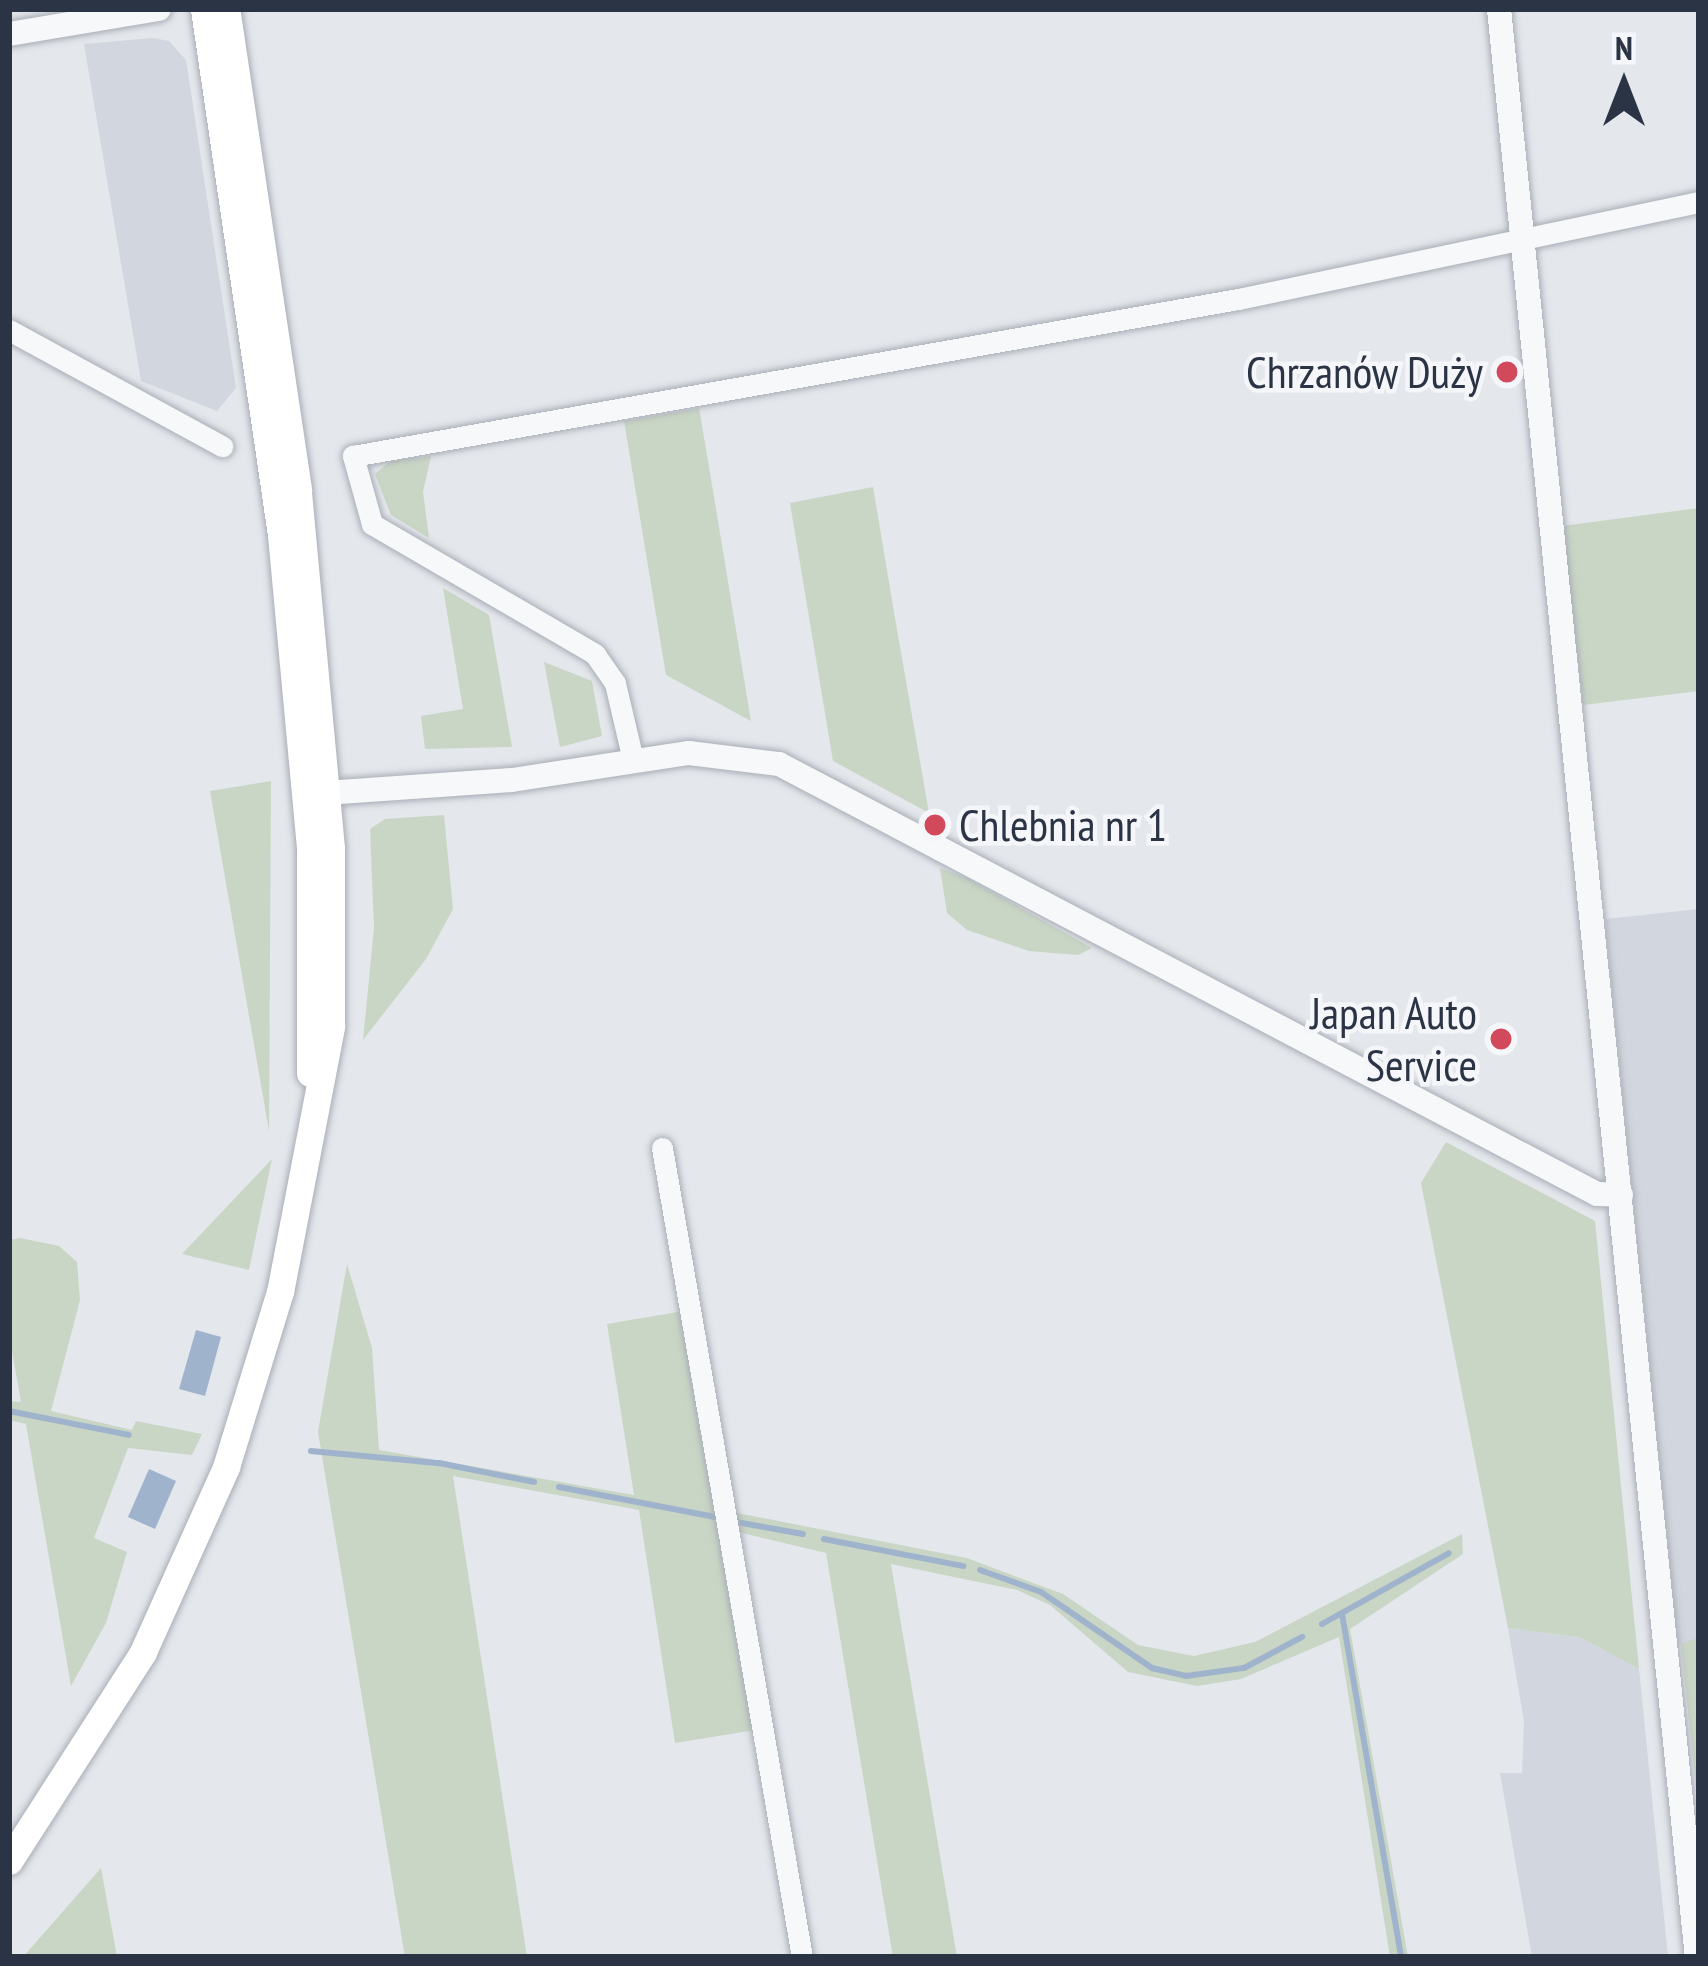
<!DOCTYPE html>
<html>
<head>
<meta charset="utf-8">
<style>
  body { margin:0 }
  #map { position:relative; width:1708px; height:1966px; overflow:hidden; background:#e4e7ec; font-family:"PT Sans Narrow",sans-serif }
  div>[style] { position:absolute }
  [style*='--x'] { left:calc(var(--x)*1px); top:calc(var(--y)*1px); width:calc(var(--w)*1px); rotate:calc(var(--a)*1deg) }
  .built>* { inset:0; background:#d2d6de }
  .green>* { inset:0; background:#c9d6c5 }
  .water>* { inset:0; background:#9fb4cc }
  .stream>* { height:6px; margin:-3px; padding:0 3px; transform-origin:3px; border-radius:3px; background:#9fb4cc }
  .roads { filter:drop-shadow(0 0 3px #a9aeb7) drop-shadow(0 0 3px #a9aeb7) }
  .minor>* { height:21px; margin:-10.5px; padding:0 10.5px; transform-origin:10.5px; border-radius:10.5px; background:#f7f8fa }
  .tertiary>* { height:24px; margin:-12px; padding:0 12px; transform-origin:12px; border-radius:12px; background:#f7f8fa }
  .secondary>* { height:27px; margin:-13.5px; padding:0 13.5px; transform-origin:13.5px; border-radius:13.5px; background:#fff }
  .dots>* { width:33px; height:33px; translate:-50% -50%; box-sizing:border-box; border:6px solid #f4f6f9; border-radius:50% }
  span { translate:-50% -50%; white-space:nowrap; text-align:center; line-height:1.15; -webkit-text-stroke:9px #f4f6f9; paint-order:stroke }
  .poi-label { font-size:45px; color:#2b3445 }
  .right { translate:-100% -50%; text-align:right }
  .left { translate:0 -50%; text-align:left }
  .frame { position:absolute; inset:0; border:12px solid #2b3445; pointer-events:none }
  .north { position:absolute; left:1564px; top:24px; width:120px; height:120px; -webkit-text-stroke:9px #f4f6f9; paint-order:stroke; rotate:0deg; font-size:33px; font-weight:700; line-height:48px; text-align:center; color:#2b3445 }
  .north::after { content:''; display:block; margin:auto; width:42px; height:54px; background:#2b3445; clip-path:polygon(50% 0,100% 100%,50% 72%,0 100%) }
</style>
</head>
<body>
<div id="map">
  <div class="built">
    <div style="clip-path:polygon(152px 38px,169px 41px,186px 60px,236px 388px,217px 411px,141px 381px,84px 44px)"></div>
    <div style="clip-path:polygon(1699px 909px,1699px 1637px,1678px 1646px,1605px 919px)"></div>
    <div style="clip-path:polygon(1508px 1628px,1579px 1637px,1639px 1669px,1668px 1957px,1532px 1957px,1500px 1773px,1522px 1773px,1524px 1721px)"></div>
  </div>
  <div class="green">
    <div style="clip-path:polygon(699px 408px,715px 503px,751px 721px,666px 675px,624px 421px)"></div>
    <div style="clip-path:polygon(431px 456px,423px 492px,429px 538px,391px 515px,375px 474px,390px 461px)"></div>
    <div style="clip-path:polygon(873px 487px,895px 618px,929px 813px,833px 761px,790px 503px)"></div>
    <div style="clip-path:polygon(1699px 508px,1699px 691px,1583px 705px,1562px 526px)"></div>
    <div style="clip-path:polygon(443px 588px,489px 615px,512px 747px,425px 749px,421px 716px,463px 709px)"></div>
    <div style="clip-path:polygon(544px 662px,592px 681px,602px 736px,560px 747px)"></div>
    <div style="clip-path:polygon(271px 781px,269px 1131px,210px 791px)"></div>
    <div style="clip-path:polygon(444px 815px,453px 909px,426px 959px,363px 1040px,374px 928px,370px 829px,385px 819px)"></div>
    <div style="clip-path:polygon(940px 868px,967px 878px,1092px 948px,1078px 955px,1029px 951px,967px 930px,947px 913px)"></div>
    <div style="clip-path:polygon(1446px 1142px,1595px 1221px,1639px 1669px,1579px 1637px,1508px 1628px,1421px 1183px)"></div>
    <div style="clip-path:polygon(272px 1159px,249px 1270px,182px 1254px)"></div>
    <div style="clip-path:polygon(20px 1238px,59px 1246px,77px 1262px,80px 1300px,51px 1411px,132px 1430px,136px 1421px,202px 1434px,192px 1455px,128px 1448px,94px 1538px,127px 1552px,106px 1623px,71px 1686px,26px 1424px,9px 1420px,9px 1401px,21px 1402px,9px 1334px,9px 1240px)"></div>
    <div style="clip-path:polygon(347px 1264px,372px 1348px,379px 1450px,634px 1495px,607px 1324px,684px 1311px,756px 1730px,675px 1743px,639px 1510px,453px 1476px,527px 1957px,405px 1957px,318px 1432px)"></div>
    <div style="clip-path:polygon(732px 1512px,967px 1558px,1063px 1594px,1138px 1645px,1194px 1656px,1255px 1642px,1462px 1534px,1463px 1554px,1350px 1629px,1408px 1957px,1390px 1957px,1339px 1637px,1241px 1679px,1197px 1686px,1128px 1672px,1050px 1605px,1017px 1590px,891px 1564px,957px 1957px,893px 1957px,826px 1553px,738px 1532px)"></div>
    <div style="clip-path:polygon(1699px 1637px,1699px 1818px,1681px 1644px)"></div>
    <div style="clip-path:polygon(101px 1868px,117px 1957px,23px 1957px)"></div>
  </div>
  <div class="water">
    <div style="clip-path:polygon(196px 1330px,221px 1337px,205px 1396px,179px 1389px)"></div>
    <div style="clip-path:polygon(149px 1469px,176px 1481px,155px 1529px,128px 1517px)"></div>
  </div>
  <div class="stream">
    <div style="--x:9;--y:1411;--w:122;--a:11.3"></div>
    <div style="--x:311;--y:1451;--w:129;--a:5.4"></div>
    <div style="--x:439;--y:1463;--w:97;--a:11.3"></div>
    <div style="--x:559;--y:1487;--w:159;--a:10.9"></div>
    <div style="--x:736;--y:1522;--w:68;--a:10.2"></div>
    <div style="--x:824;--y:1539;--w:142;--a:11"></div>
    <div style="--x:980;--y:1570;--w:65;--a:19.8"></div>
    <div style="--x:1041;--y:1592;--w:135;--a:34.4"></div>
    <div style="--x:1152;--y:1668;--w:35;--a:13"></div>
    <div style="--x:1186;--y:1676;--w:59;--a:-7.9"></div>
    <div style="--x:1244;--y:1668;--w:66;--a:-28.1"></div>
    <div style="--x:1342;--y:1614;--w:348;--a:80.2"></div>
    <div style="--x:1322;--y:1624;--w:145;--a:-29.2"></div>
  </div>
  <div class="roads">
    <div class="minor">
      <div style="--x:9;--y:330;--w:243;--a:28.6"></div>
      <div style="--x:633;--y:760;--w:79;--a:-103.2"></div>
      <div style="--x:615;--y:683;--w:35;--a:-125"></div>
      <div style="--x:595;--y:654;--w:258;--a:-149.8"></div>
      <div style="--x:372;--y:524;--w:71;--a:-105.6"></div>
      <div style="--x:353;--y:456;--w:899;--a:-10.06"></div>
      <div style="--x:1238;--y:299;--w:471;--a:-11.9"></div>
      <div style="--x:662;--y:1148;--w:821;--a:80.18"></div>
    </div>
    <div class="tertiary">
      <div style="--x:1499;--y:9;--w:1958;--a:84.2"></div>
      <div style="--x:9;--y:34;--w:152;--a:-9.5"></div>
      <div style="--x:311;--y:794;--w:201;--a:-4"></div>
      <div style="--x:512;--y:780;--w:179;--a:-8.7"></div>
      <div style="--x:689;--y:753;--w:91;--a:7"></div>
      <div style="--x:779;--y:764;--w:924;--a:27.73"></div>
      <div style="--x:1597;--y:1194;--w:24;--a:2"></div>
    </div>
    <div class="secondary">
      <div style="--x:204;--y:9;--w:532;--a:81.67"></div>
      <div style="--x:281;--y:535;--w:316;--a:84.7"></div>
      <div style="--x:310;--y:850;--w:223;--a:90"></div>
      <div style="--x:9;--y:1861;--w:248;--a:-57.3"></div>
      <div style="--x:143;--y:1652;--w:203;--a:-65.8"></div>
      <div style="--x:226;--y:1467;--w:183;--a:-72.9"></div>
      <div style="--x:280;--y:1292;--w:271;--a:-79.1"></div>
      <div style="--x:331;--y:1026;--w:178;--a:-90"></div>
      <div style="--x:331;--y:848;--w:361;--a:-95.3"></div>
      <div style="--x:298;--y:489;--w:485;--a:-98.5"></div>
    </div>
  </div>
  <div class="dots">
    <div style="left:1507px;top:372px;background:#d1495b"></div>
    <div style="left:935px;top:825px;background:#d1495b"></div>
    <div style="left:1501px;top:1039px;background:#d1495b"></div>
  </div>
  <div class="poi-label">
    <span class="right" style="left:1483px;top:372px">Chrzanów Duży</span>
    <span class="left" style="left:959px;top:825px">Chlebnia nr 1</span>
    <span class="right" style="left:1477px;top:1039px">Japan Auto<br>Service</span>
  </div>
  <div class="frame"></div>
  <div class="north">N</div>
</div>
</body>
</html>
